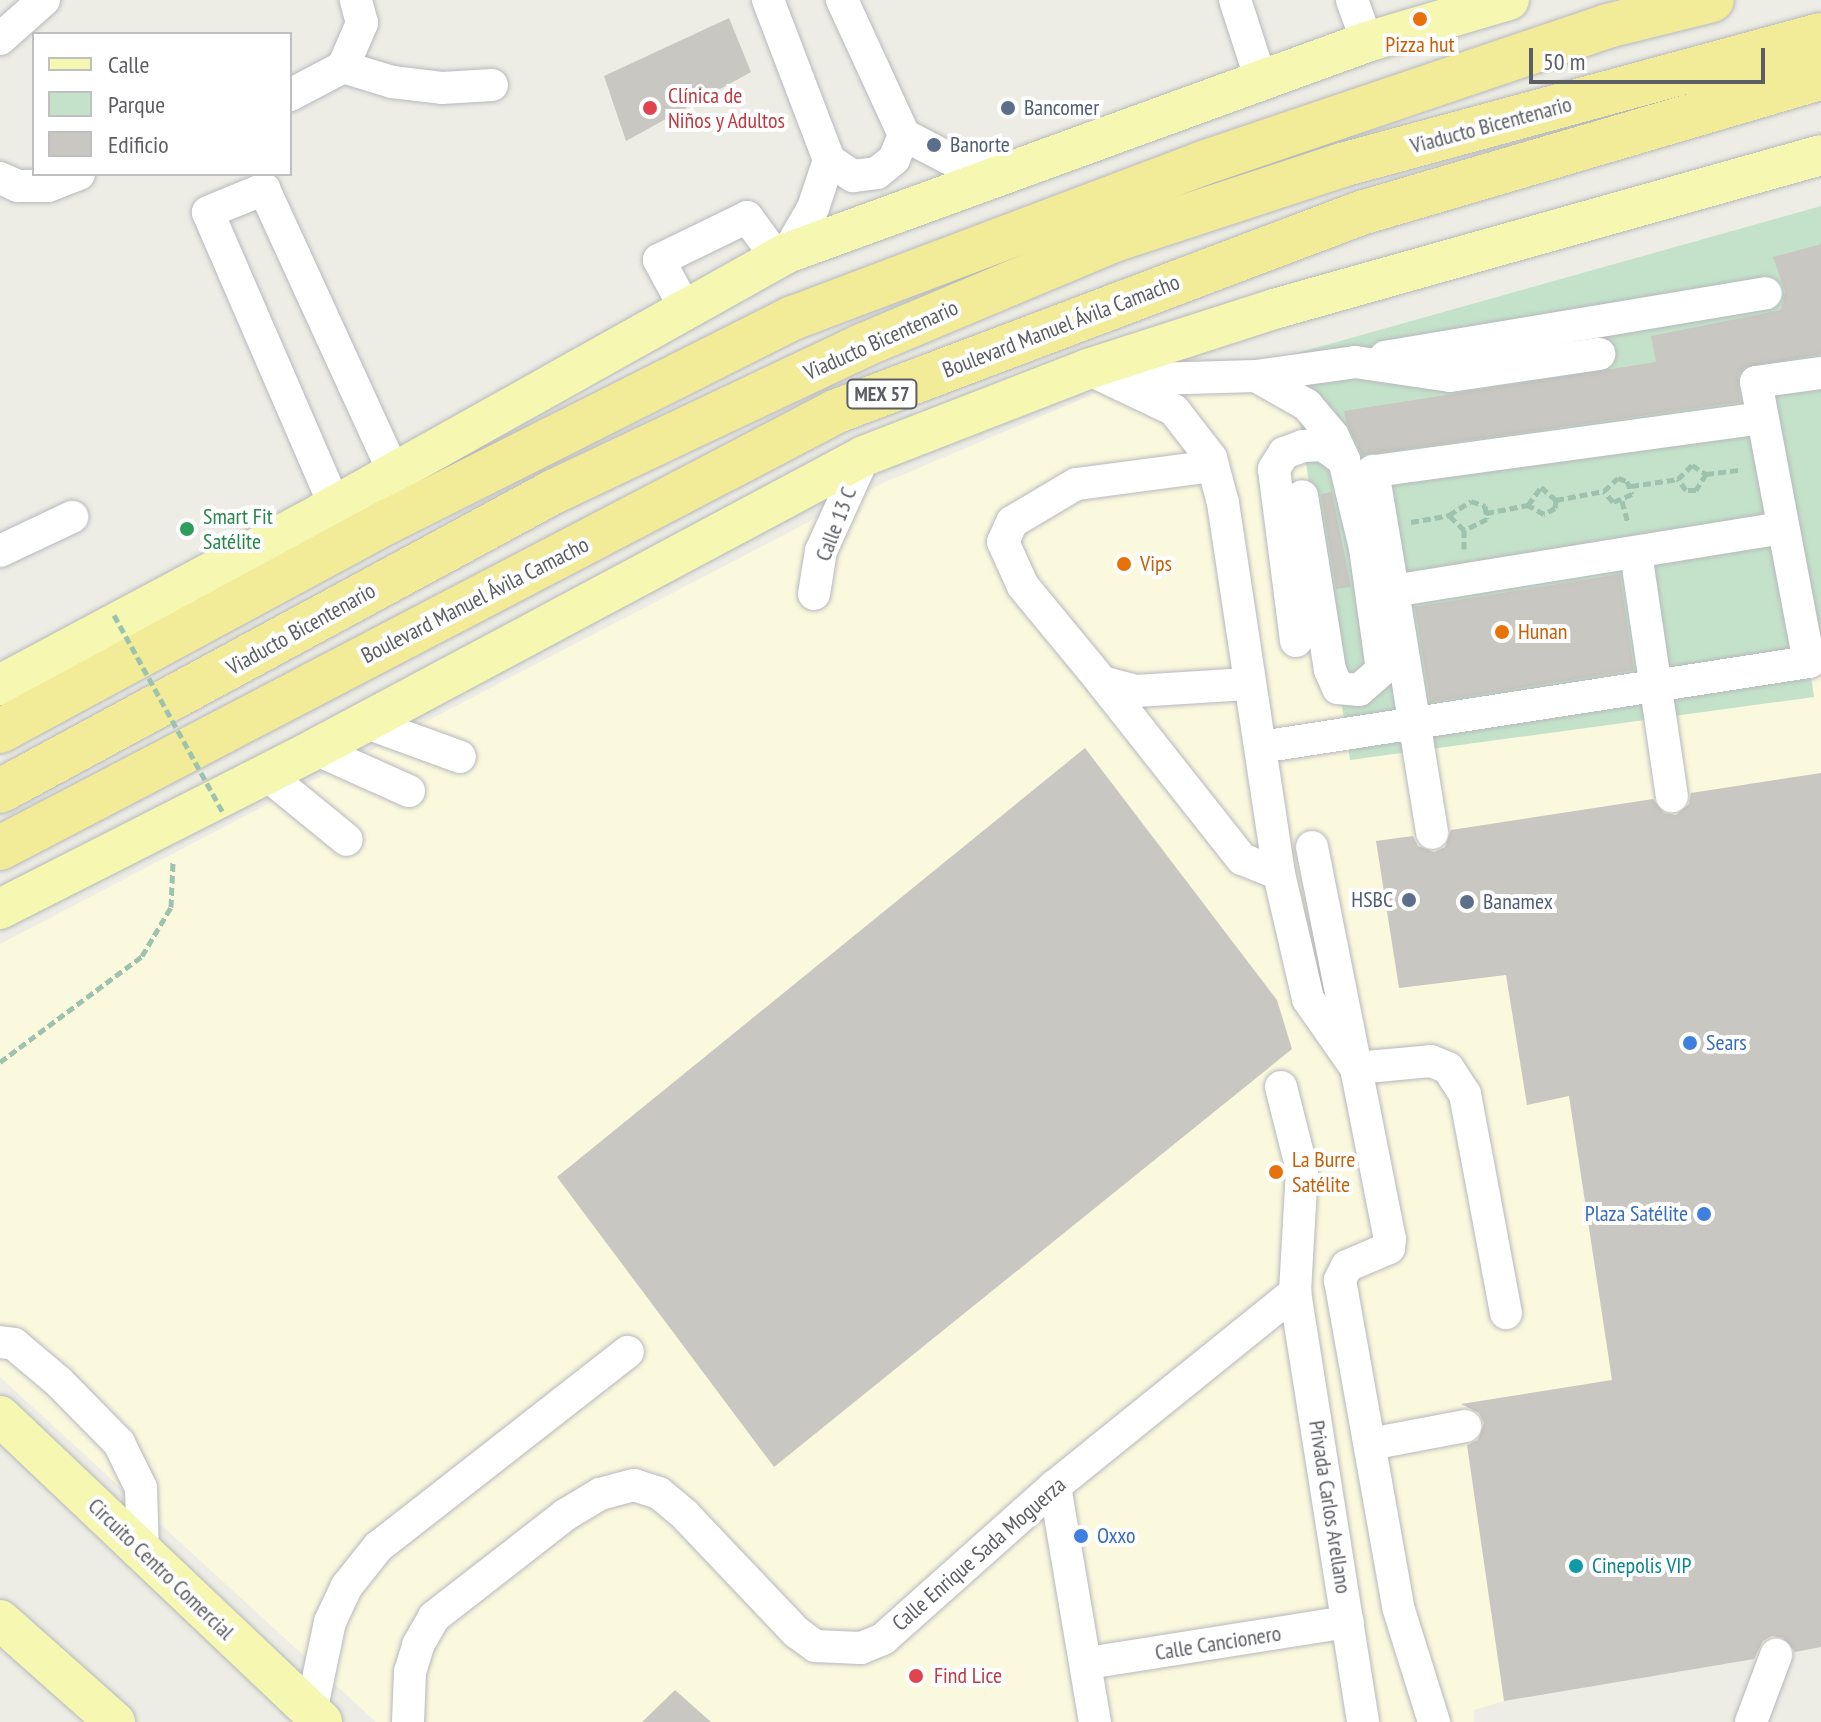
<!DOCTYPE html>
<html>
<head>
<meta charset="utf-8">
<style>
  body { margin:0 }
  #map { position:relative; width:1821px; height:1722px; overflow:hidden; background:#edede5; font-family:"PT Sans Narrow",sans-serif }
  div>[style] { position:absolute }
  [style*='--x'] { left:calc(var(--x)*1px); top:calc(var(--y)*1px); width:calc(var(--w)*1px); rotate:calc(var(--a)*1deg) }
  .commercial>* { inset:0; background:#faf8dd }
  .green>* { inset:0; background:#c4e2c9 }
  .building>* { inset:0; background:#c9c7c1 }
  .path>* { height:5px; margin-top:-2.5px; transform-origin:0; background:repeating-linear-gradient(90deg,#9dc3af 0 8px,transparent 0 12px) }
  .roads { filter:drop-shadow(0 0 2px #b7b8bd) drop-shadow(0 0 2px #b7b8bd) }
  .minor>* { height:32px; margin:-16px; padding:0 16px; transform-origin:16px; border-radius:16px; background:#fff }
  .major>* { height:40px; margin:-20px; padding:0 20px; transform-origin:20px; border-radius:20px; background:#f6f7b0 }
  .highway>* { height:44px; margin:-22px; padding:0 22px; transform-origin:22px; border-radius:22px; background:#f2eb97 }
  .path-bridge>* { height:5px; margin-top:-2.5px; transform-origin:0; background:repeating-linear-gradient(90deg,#9dc3af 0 8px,transparent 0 12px) }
  .dots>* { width:22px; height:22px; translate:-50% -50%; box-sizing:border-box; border:4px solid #fff; border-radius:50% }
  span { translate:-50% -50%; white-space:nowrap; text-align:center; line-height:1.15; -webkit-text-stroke:8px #fff; paint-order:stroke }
  .shield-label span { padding:2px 6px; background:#fff; border:2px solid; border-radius:6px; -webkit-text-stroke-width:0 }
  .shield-label { font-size:20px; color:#5c5e63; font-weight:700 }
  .food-label { font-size:22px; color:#c56008 }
  .left { translate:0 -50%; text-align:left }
  .health-label { font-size:22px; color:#be3a42 }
  .service-label { font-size:22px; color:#4e5e75 }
  .right { translate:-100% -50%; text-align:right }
  .street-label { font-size:22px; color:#5c5e63 }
  .leisure-label { font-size:22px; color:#27864d }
  .shop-label { font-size:22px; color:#366cbe }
  .culture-label { font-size:22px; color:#0d838f }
  .legend { position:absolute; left:32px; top:32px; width:260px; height:144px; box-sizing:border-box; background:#fff; border:2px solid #bebfc1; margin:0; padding:10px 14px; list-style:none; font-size:24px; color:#5c5e63 }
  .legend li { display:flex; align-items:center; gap:16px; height:40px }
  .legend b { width:40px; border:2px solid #bebfc1 }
  .scale { position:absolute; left:1529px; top:48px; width:236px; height:36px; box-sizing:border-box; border:4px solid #5c5e63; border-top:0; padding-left:10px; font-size:24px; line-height:28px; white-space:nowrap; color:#5c5e63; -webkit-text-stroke:6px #fff; paint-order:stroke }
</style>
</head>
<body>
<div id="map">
  <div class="commercial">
    <div style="clip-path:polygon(1821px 206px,1821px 1647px,1504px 1701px,1474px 1710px,1474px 1722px,376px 1722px,0 1377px,0 944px,883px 483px,1106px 389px,1290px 355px)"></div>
  </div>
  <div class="green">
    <div style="clip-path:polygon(1821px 206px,1821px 660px,1809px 662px,1814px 697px,1350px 760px,1290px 355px)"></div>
  </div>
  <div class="building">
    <div style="clip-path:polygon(729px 18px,751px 72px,626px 141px,604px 76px)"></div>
    <div style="clip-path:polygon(1821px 244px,1821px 354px,1745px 367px,1738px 376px,1740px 402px,1362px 455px,1346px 422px,1344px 411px,1656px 362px,1651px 336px,1781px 310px,1785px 291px,1773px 257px)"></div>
    <div style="clip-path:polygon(1332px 492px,1351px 587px,1336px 589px,1321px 494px)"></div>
    <div style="clip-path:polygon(1620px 574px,1634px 670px,1430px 702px,1415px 607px)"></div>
    <div style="clip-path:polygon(1085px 748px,1277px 1000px,1292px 1049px,774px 1467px,557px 1177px)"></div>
    <div style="clip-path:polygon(1821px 773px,1821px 1647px,1795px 1652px,1783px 1638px,1772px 1636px,1763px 1641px,1754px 1659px,1504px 1701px,1467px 1445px,1478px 1440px,1484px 1423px,1479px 1413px,1461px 1404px,1612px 1380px,1569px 1096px,1527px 1105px,1506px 975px,1399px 988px,1376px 841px,1413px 836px,1418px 846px,1434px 852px,1445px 847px,1451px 830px,1653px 799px,1664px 813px,1676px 815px,1689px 804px,1691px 793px)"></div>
    <div style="clip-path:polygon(675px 1690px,711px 1722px,642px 1722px)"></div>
  </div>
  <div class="path">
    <div style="--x:1706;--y:474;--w:34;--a:-7"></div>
    <div style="--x:1631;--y:486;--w:48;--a:-8.5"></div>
    <div style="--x:1678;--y:479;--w:20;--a:-45"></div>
    <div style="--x:1692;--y:465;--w:17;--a:33"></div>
    <div style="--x:1706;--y:474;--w:19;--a:122"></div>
    <div style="--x:1696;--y:490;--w:10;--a:180"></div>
    <div style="--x:1686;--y:490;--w:14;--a:-126"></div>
    <div style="--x:1556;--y:500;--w:49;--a:-10.6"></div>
    <div style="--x:1604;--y:491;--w:19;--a:-43"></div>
    <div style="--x:1618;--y:478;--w:9;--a:18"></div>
    <div style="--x:1627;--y:481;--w:14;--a:69"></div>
    <div style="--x:1632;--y:494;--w:21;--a:157"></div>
    <div style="--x:1613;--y:502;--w:14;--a:-129"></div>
    <div style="--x:1622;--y:501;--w:23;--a:75"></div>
    <div style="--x:1486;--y:513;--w:43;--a:-10.8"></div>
    <div style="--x:1528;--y:505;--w:22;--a:-54"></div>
    <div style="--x:1541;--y:487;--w:20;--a:41"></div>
    <div style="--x:1556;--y:500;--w:8;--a:97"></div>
    <div style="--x:1555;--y:508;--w:13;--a:151"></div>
    <div style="--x:1544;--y:514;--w:18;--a:-151"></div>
    <div style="--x:1411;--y:522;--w:39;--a:-10"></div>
    <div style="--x:1449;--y:515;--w:26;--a:-32"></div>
    <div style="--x:1471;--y:501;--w:15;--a:20"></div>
    <div style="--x:1485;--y:506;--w:13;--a:81"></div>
    <div style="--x:1487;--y:519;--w:25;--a:154"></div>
    <div style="--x:1464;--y:530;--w:21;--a:-135"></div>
    <div style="--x:1464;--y:549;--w:19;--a:-90"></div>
    <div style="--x:0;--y:1062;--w:177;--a:-36.7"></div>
    <div style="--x:142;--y:956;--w:57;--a:-59.4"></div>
    <div style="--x:171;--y:907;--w:45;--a:-87.5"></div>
  </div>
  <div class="roads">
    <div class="minor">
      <div style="--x:768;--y:0;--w:171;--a:69.1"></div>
      <div style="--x:829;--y:160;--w:51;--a:108.4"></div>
      <div style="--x:813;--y:208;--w:52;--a:120"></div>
      <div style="--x:842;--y:0;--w:149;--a:65.3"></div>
      <div style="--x:904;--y:135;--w:50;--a:27.6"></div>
      <div style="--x:948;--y:158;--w:65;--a:10.6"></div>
      <div style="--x:1235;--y:0;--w:84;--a:72"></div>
      <div style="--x:1352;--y:0;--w:45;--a:70.3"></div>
      <div style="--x:0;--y:39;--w:59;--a:-41.6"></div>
      <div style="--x:343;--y:67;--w:51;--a:17"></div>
      <div style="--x:392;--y:82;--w:50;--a:6.8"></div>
      <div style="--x:442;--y:88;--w:50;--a:-3.4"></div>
      <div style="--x:290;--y:95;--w:60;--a:-27.8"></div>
      <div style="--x:343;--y:67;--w:48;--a:-66.6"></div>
      <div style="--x:362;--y:23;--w:24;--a:-105"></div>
      <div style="--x:829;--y:160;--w:29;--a:34"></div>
      <div style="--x:853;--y:176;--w:24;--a:-7"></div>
      <div style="--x:877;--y:173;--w:22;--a:-39"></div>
      <div style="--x:894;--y:159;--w:26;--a:-67"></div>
      <div style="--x:0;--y:178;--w:20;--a:24"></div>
      <div style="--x:18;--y:186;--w:30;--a:0"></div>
      <div style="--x:48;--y:186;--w:33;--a:-21"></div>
      <div style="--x:686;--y:310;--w:57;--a:-118.4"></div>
      <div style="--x:659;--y:260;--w:98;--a:-26"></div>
      <div style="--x:747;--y:217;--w:51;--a:53.8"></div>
      <div style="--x:1385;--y:357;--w:386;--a:-9.5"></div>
      <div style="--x:1088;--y:369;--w:95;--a:25.5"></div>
      <div style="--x:1174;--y:410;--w:61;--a:52.4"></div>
      <div style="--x:1211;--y:458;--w:47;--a:75.1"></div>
      <div style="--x:1223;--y:503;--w:375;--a:81.4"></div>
      <div style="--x:1279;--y:874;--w:128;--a:76.9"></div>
      <div style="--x:1308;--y:999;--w:84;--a:55.2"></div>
      <div style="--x:1356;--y:1068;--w:174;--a:78.8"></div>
      <div style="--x:1390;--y:1239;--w:9;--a:96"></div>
      <div style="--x:1389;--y:1248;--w:46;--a:156.8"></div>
      <div style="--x:1347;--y:1266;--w:16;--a:117"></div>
      <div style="--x:1340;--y:1280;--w:332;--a:79.9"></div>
      <div style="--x:1398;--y:1607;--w:121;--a:72.6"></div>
      <div style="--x:1256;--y:376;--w:59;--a:29.6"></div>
      <div style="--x:1307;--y:405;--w:40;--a:50"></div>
      <div style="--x:1333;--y:436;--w:26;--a:65"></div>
      <div style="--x:1344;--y:460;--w:90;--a:76.6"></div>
      <div style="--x:1365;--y:548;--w:123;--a:82.1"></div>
      <div style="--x:1382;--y:670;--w:30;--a:139"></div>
      <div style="--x:1359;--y:690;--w:21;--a:-175"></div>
      <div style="--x:1338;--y:688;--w:20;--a:-114"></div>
      <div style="--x:1330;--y:670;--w:176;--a:-99.1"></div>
      <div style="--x:1118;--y:380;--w:138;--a:-1.7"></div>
      <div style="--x:1256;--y:376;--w:100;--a:-8"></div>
      <div style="--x:1355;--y:362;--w:96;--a:8.4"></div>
      <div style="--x:1450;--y:376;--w:151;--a:-8.4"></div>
      <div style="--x:1762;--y:418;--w:393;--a:172.2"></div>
      <div style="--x:1373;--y:471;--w:122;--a:80.5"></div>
      <div style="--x:1393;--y:591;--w:395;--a:-9.2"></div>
      <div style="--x:1213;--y:466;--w:138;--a:172.5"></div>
      <div style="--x:1076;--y:484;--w:74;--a:149.3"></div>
      <div style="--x:1012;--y:522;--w:22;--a:114"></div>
      <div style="--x:1003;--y:542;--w:48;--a:65.6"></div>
      <div style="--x:1023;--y:586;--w:124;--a:50.5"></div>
      <div style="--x:1102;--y:682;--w:35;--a:15"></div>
      <div style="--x:1136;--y:691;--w:111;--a:-3.6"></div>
      <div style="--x:335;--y:506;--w:320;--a:-113.4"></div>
      <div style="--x:208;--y:212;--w:61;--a:-22.3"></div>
      <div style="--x:264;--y:189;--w:312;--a:65.4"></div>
      <div style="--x:0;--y:551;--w:80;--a:-25.3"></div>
      <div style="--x:1636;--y:553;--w:246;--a:81.6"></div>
      <div style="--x:1374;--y:593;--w:19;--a:-6"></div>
      <div style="--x:1393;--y:591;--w:245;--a:80.8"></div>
      <div style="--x:814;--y:594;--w:44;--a:-80.8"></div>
      <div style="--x:821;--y:551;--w:104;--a:-65.6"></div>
      <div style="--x:1296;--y:641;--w:173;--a:-97.3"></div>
      <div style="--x:1274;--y:469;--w:19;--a:-58"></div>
      <div style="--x:1284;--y:453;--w:20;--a:-20"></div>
      <div style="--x:1303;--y:446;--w:20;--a:-3"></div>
      <div style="--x:1323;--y:445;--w:26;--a:36"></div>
      <div style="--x:1102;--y:682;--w:226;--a:51.7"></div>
      <div style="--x:1242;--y:859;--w:40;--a:22"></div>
      <div style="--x:364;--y:722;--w:102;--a:20"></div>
      <div style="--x:1261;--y:747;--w:555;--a:-8.82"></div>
      <div style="--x:1809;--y:662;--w:285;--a:-100.7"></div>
      <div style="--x:1756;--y:382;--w:66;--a:-7.9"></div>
      <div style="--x:315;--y:749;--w:103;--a:24.1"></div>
      <div style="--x:266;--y:774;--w:104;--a:39.2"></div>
      <div style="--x:1312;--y:847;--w:225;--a:78.7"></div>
      <div style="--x:1356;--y:1068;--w:75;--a:-5.3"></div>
      <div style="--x:1431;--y:1061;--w:18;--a:22"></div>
      <div style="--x:1448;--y:1068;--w:31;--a:57"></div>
      <div style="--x:1465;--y:1094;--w:223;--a:79.4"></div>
      <div style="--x:1281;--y:1087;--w:86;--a:75.8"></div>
      <div style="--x:1302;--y:1170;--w:122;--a:93.3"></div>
      <div style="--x:1295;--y:1292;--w:435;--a:81"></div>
      <div style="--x:0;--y:1342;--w:14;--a:8"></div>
      <div style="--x:14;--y:1344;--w:59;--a:40.2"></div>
      <div style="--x:59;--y:1382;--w:86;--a:45.5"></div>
      <div style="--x:119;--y:1443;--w:50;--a:63.9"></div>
      <div style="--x:141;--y:1488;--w:64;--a:88.2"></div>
      <div style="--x:1370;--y:1444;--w:97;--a:-10.7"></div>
      <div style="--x:1055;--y:1486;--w:239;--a:80.4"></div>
      <div style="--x:1088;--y:1663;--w:263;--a:-9"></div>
      <div style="--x:311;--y:1712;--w:92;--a:-78.1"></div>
      <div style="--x:330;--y:1622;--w:40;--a:-65"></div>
      <div style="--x:347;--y:1586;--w:50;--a:-51.5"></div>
      <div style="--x:378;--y:1547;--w:317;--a:-38"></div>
      <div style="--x:408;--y:1722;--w:50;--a:-87.7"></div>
      <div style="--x:410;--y:1672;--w:28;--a:-73"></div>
      <div style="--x:418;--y:1645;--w:32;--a:-60"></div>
      <div style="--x:434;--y:1617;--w:166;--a:-37.9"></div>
      <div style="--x:565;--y:1515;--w:41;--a:-31"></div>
      <div style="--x:600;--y:1494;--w:35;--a:-15"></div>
      <div style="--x:634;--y:1485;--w:26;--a:18"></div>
      <div style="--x:659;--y:1493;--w:34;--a:40"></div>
      <div style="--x:685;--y:1515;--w:161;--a:46.5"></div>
      <div style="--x:796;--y:1632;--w:24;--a:36"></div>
      <div style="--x:815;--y:1646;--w:46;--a:2.5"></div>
      <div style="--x:861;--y:1648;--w:24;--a:-22"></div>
      <div style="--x:883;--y:1639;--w:230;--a:-41.7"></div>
      <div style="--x:1055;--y:1486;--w:309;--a:-38.9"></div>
      <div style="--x:1751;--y:1722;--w:72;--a:-69.5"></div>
    </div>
    <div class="major">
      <div style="--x:0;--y:685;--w:363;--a:-28.1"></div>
      <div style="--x:320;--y:514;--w:535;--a:-29.2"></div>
      <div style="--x:787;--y:253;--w:617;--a:-19.99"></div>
      <div style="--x:1367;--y:42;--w:148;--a:-16.5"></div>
      <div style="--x:0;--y:909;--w:353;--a:-26.9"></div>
      <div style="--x:315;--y:749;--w:622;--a:-28.09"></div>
      <div style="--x:864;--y:456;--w:240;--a:-21.2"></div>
      <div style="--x:1088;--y:369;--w:195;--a:-17.9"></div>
      <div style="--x:1274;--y:309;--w:568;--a:-15.72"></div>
      <div style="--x:0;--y:1416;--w:444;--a:43.5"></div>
      <div style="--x:0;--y:1620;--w:154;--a:41.6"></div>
    </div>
    <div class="highway">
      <div style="--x:0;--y:731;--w:442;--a:-28.4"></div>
      <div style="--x:389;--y:521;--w:452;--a:-26.7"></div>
      <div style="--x:793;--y:318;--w:435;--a:-20.7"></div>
      <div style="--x:1200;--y:164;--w:430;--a:-18.7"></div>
      <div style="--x:1607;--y:26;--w:108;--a:-13.9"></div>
      <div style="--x:0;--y:791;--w:629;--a:-28.4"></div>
      <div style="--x:553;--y:492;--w:344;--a:-25.3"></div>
      <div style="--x:864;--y:345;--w:268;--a:-22.8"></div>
      <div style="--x:1111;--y:241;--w:243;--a:-18.2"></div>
      <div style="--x:1342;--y:165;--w:496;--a:-15.2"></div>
      <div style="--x:0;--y:848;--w:944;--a:-27.57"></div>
      <div style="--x:837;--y:411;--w:560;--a:-20.7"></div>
      <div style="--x:1361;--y:213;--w:479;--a:-16.4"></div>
    </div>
  </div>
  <div class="path-bridge">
    <div style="--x:114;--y:615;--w:224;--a:61.1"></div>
  </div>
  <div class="dots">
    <div style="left:1420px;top:19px;background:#e8710a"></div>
    <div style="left:650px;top:108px;background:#e0444e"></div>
    <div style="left:1008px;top:108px;background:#5c6f8a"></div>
    <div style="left:934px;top:145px;background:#5c6f8a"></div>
    <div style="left:187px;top:529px;background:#2e9e5b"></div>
    <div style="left:1124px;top:564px;background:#e8710a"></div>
    <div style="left:1502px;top:632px;background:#e8710a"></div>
    <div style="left:1409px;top:900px;background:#5c6f8a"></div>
    <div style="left:1467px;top:902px;background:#5c6f8a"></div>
    <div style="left:1690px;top:1043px;background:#3f7fe0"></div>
    <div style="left:1276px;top:1172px;background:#e8710a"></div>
    <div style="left:1704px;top:1214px;background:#3f7fe0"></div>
    <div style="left:1081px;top:1536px;background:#3f7fe0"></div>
    <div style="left:1576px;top:1566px;background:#0f9aa8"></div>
    <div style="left:916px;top:1676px;background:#e0444e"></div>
  </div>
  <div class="shield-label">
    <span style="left:882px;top:394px">MEX 57</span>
  </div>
  <div class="food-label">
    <span style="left:1420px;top:45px">Pizza hut</span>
    <span class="left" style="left:1140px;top:564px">Vips</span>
    <span class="left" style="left:1518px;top:632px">Hunan</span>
    <span class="left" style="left:1292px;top:1172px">La Burre<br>Satélite</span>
  </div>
  <div class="health-label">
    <span class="left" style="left:668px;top:108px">Clínica de<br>Niños y Adultos</span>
    <span class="left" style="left:934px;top:1676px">Find Lice</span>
  </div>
  <div class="service-label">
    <span class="left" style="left:1024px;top:108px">Bancomer</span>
    <span class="left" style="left:950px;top:145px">Banorte</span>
    <span class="right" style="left:1393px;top:900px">HSBC</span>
    <span class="left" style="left:1483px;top:902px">Banamex</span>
  </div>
  <div class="street-label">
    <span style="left:1491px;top:125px;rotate:-15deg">Viaducto Bicentenario</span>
    <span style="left:1061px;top:326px;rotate:-21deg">Boulevard Manuel Ávila Camacho</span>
    <span style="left:881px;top:340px;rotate:-24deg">Viaducto Bicentenario</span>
    <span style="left:836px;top:524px;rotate:-69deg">Calle 13 C</span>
    <span style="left:475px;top:600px;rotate:-27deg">Boulevard Manuel Ávila Camacho</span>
    <span style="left:301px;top:629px;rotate:-29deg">Viaducto Bicentenario</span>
    <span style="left:1330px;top:1507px;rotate:81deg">Privada Carlos Arellano</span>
    <span style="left:979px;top:1554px;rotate:-41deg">Calle Enrique Sada Moguerza</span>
    <span style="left:161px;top:1569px;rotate:44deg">Circuito Centro Comercial</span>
    <span style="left:1218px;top:1643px;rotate:-9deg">Calle Cancionero</span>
  </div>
  <div class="leisure-label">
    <span class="left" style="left:203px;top:529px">Smart Fit<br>Satélite</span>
  </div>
  <div class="shop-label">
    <span class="left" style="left:1706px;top:1043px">Sears</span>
    <span class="right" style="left:1688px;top:1214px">Plaza Satélite</span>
    <span class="left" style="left:1097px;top:1536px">Oxxo</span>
  </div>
  <div class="culture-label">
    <span class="left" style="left:1592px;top:1566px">Cinepolis VIP</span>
  </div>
  <ul class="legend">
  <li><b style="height:10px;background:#f6f7b0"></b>Calle</li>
  <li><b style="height:22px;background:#c4e2c9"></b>Parque</li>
  <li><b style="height:22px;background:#c9c7c1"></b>Edificio</li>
  </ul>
  <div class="scale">50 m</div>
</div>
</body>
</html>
